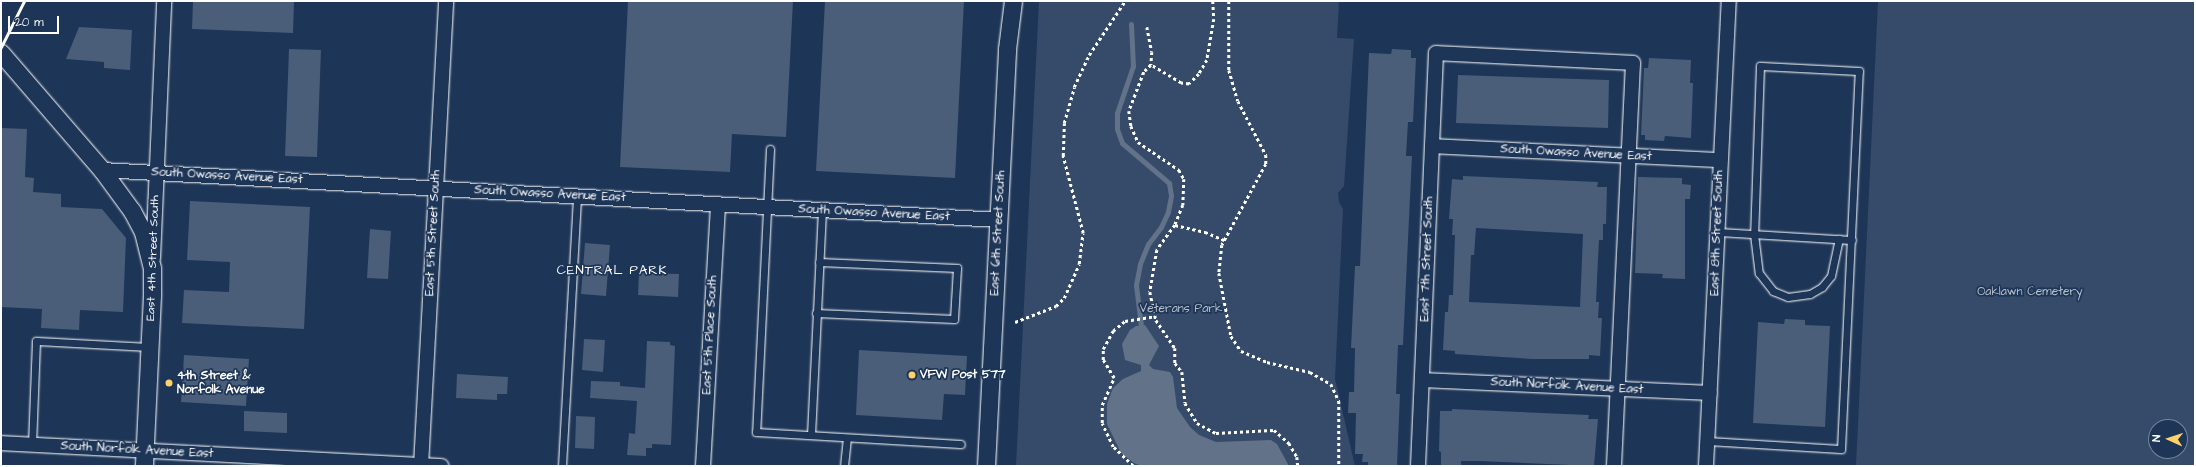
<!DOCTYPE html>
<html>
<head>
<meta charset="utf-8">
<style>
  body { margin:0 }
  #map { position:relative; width:2196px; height:467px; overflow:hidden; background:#1d3557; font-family:"Architects Daughter",sans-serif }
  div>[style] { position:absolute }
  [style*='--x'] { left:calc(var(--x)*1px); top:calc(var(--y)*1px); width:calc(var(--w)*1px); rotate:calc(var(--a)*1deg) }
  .green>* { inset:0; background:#364b69 }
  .water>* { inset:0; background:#617289 }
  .stream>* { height:5px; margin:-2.5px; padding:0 2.5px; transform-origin:2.5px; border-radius:2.5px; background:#617289 }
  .building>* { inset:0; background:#4a5d79 }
  .path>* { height:2.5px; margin-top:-1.25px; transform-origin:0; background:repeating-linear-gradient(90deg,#fff 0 3px,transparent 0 6px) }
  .roads { filter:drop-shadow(0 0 1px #fff) drop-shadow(0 0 1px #fff) }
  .service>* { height:7px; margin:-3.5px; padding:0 3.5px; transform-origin:3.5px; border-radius:3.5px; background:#1d3557 }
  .minor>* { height:14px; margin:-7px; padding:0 7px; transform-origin:7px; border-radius:7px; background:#1d3557 }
  .tertiary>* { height:17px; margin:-8.5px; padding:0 8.5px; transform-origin:8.5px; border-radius:8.5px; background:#1d3557 }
  .rail>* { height:3px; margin:-1.5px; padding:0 1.5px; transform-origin:1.5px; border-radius:1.5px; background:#fff }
  .dots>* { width:11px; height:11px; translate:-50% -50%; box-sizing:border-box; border:2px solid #1d3557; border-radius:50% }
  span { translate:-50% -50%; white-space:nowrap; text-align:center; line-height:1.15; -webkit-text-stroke:3.5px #1d3557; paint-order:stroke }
  .street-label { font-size:12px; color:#fff }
  .park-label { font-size:12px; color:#b9c0ca }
  .poi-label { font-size:12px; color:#fff; font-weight:700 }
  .left { translate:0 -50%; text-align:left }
  .neighbourhood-label { font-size:13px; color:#fff; letter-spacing:1px }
  .frame { position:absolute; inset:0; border:2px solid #fff; pointer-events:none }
  .north { position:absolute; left:2148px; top:419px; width:40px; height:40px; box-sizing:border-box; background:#1d3557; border:1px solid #77869a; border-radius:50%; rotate:273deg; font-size:11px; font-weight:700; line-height:16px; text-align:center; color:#fff }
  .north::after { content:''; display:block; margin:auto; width:14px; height:18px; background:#ffd166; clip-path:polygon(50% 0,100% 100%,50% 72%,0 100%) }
  .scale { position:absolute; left:8px; top:16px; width:51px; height:18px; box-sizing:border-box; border:2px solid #fff; border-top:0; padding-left:5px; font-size:12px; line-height:14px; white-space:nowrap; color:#fff; -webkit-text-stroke:3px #1d3557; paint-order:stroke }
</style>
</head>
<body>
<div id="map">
  <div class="green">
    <div style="clip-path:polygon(1039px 1px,1339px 1px,1337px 38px,1354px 39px,1344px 186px,1338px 193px,1339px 202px,1343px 209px,1335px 379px,1355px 466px,1016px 466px)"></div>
    <div style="clip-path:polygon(evenodd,1878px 1px,2195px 1px,2195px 466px,1856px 466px,1878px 1px,2156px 427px,2180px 427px,2180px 451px,2156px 451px,2156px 427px)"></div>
  </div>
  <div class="water">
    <div style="clip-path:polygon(1145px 325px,1159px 346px,1149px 365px,1153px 369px,1170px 372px,1173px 377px,1177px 408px,1190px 427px,1199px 435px,1216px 442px,1271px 440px,1277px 444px,1289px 466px,1142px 466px,1134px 463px,1121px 453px,1107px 424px,1107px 404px,1113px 388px,1123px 379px,1141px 371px,1141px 365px,1125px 360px,1122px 344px,1130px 330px,1136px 326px)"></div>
  </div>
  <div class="stream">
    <div style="--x:1131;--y:24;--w:42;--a:87.3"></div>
    <div style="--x:1133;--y:66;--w:50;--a:108.8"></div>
    <div style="--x:1117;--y:113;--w:16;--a:90"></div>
    <div style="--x:1117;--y:129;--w:15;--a:70"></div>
    <div style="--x:1122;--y:143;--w:62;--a:40.4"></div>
    <div style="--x:1169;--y:183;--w:13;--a:81"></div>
    <div style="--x:1171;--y:196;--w:16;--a:101"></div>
    <div style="--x:1168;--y:212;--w:17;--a:115"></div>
    <div style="--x:1161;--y:227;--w:21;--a:127"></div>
    <div style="--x:1148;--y:244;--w:22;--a:112"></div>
    <div style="--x:1140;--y:264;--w:21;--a:101"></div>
    <div style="--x:1136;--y:285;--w:41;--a:83"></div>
  </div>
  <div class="building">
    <div style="clip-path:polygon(193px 1px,294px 1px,293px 33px,192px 29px)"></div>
    <div style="clip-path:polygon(628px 1px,793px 1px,786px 137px,732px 134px,730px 172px,620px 167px)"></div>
    <div style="clip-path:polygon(825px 1px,964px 1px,955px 178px,816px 171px)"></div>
    <div style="clip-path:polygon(79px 27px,132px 30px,130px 70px,104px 68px,104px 62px,66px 59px)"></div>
    <div style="clip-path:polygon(289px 49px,321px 50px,317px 157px,285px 156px)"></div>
    <div style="clip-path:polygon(1392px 49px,1411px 50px,1411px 58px,1416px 58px,1413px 122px,1408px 122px,1406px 156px,1412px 156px,1403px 345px,1398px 345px,1396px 394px,1400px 394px,1397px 466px,1368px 466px,1368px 462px,1362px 462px,1363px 454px,1355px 454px,1356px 413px,1348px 413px,1349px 392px,1354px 392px,1355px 348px,1351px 348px,1355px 266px,1360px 266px,1369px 53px,1391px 54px)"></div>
    <div style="clip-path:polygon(1649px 58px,1691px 60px,1690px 83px,1693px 83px,1691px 138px,1665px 136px,1664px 141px,1645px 140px,1645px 135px,1641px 135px,1644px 68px,1648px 68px)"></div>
    <div style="clip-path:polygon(1458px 75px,1609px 80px,1608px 128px,1456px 123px)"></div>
    <div style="clip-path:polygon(1px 128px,27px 129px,25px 177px,34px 178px,33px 192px,61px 194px,61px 207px,102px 209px,126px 238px,123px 312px,80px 310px,79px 330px,41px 328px,42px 309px,1px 307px)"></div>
    <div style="clip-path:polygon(evenodd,1463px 176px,1598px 182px,1597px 187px,1607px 187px,1606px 224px,1603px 224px,1603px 240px,1599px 240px,1598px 259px,1596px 302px,1599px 302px,1598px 318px,1602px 318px,1600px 356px,1589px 355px,1589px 359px,1532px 359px,1455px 354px,1455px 351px,1443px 350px,1445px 312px,1448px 312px,1449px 295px,1453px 295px,1455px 235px,1452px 235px,1453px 219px,1449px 219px,1452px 179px,1463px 180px,1463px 176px,1476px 228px,1583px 234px,1580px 307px,1469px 302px,1471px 255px,1474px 255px,1476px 228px)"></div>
    <div style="clip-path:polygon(1638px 177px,1682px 178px,1682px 184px,1691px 185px,1690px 199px,1685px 199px,1685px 279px,1662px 278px,1663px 274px,1635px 273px)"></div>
    <div style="clip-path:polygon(190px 201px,310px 207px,304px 329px,182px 323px,184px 290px,229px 292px,230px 262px,187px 260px)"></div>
    <div style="clip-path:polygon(370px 229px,391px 231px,388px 279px,367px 278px)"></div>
    <div style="clip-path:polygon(585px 243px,610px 245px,606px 296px,581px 294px)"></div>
    <div style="clip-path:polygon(639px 273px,679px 274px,678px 297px,638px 295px)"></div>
    <div style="clip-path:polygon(1785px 319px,1805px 320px,1805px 325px,1830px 326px,1825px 427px,1753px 423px,1758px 322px,1784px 324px)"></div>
    <div style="clip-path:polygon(584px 339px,605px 340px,603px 372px,582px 370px)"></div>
    <div style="clip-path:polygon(647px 341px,670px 342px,670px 345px,675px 346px,671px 445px,652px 444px,652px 448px,646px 448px,646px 456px,627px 455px,629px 433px,635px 434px,637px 401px,590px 398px,591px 381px,620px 382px,620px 386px,645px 388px)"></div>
    <div style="clip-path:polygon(859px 350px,967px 356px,965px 395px,944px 394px,942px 420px,856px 415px)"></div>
    <div style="clip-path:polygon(184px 355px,249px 359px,246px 406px,181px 402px)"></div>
    <div style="clip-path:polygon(457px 374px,508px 377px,507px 394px,497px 394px,497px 400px,456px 398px)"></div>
    <div style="clip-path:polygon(1452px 409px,1589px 415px,1588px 419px,1598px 419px,1594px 466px,1479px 461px,1461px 461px,1461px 466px,1441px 466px,1441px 452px,1439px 451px,1440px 411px,1452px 411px)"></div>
    <div style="clip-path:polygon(244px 411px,287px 413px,287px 433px,244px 431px)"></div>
    <div style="clip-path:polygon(576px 416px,595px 417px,594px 449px,575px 448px)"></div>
  </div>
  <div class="path">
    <div style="--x:1213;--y:1;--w:18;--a:87"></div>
    <div style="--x:1214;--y:19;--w:42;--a:99.7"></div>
    <div style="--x:1207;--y:60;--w:16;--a:120"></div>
    <div style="--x:1199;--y:74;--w:14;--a:135"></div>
    <div style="--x:1189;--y:84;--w:8;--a:-173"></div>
    <div style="--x:1181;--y:83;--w:35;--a:-149"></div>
    <div style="--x:1151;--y:65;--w:10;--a:135"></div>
    <div style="--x:1144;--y:72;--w:42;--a:111"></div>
    <div style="--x:1129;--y:111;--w:15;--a:82"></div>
    <div style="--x:1131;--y:126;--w:17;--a:66"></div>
    <div style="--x:1138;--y:142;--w:50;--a:34.3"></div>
    <div style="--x:1179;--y:170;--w:10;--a:61"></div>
    <div style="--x:1184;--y:179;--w:26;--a:92"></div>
    <div style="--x:1183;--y:205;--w:22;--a:112"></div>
    <div style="--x:1175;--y:225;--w:31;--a:126"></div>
    <div style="--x:1157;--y:250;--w:43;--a:99.5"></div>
    <div style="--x:1150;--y:292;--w:29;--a:78"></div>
    <div style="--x:1156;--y:320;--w:34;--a:56"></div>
    <div style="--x:1175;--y:348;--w:15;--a:90"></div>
    <div style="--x:1175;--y:363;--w:11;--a:52"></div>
    <div style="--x:1182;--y:372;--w:31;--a:84"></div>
    <div style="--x:1185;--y:403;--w:23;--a:59"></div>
    <div style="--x:1197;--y:423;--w:21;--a:28"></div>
    <div style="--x:1216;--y:433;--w:58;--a:-3"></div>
    <div style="--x:1274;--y:430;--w:20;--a:41"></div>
    <div style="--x:1289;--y:443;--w:16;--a:60"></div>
    <div style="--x:1297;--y:457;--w:9;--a:84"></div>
    <div style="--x:1229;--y:1;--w:69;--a:90"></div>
    <div style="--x:1229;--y:70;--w:32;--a:74"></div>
    <div style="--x:1238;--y:101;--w:61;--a:62.6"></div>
    <div style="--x:1266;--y:155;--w:9;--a:90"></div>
    <div style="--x:1266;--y:164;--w:92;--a:118.5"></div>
    <div style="--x:1222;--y:245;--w:28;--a:96"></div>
    <div style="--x:1219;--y:273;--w:64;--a:79.2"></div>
    <div style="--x:1231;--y:336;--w:18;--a:56"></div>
    <div style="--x:1241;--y:351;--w:28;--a:23"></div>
    <div style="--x:1267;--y:362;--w:44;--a:13.1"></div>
    <div style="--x:1310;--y:372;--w:24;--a:30"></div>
    <div style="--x:1331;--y:384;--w:19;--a:65"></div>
    <div style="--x:1339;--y:401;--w:65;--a:90"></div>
    <div style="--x:1147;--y:27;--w:25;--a:79"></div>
    <div style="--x:1152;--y:52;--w:13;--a:94"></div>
    <div style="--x:1175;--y:225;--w:31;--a:13"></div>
    <div style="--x:1205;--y:232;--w:21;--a:23"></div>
    <div style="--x:1015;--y:322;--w:44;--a:-21.3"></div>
    <div style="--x:1056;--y:306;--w:11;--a:-45"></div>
    <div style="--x:1064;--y:298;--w:37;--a:-66"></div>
    <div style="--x:1079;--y:264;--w:31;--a:-83"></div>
    <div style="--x:1083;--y:233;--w:80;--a:-104.6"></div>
    <div style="--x:1063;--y:156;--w:33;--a:-88"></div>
    <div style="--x:1064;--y:123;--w:37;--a:-74"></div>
    <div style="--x:1074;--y:87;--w:35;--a:-65"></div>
    <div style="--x:1089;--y:55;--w:65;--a:-56.3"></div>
    <div style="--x:1133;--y:466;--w:28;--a:-136"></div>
    <div style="--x:1113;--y:447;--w:26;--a:-115"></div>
    <div style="--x:1102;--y:423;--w:18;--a:-90"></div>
    <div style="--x:1102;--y:405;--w:30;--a:-66"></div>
    <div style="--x:1114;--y:378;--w:21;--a:-121"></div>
    <div style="--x:1103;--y:360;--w:11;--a:-90"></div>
    <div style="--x:1103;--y:349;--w:21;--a:-61"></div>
    <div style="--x:1113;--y:331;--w:16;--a:-40"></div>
    <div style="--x:1125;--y:321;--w:30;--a:-9"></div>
  </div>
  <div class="roads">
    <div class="service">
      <div style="--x:770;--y:149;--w:283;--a:92.8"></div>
      <div style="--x:756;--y:432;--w:205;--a:3.4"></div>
      <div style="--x:1718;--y:232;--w:134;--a:3.4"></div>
      <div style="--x:816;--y:313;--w:138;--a:2.5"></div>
      <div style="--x:954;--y:319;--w:51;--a:-86.6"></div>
      <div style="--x:957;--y:268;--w:138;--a:-177.5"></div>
      <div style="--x:811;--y:435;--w:225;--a:-87.2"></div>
      <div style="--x:1707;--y:441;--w:134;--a:3.4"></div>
      <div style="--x:1841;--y:449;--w:378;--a:-87.3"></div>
      <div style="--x:1859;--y:71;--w:99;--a:-177.1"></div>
      <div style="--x:1760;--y:66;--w:168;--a:92"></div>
      <div style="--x:1754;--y:234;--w:39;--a:83"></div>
      <div style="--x:1759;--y:273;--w:23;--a:52"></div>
      <div style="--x:1773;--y:291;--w:16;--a:22"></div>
      <div style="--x:1788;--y:297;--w:22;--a:-8"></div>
      <div style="--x:1810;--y:294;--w:14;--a:-30"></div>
      <div style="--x:1822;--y:287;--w:14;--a:-51"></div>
      <div style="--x:1831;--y:276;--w:38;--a:-78"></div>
      <div style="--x:32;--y:445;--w:104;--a:-87.8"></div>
      <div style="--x:36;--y:341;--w:114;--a:3"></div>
      <div style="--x:562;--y:466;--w:271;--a:-86.8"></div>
      <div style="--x:844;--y:466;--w:28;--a:-84"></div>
    </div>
    <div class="minor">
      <div style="--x:1432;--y:146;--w:288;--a:2.8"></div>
      <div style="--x:102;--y:170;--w:898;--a:3.19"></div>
      <div style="--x:153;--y:258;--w:257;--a:-87.5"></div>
      <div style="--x:1423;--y:380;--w:287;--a:2.6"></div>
      <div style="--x:1;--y:443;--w:441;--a:3"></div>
      <div style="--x:421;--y:466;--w:466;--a:-86.9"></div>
      <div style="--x:703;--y:466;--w:262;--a:-86.7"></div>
      <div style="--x:1418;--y:466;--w:413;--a:-87.5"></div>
      <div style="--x:1436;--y:53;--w:197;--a:2.9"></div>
      <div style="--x:1633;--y:63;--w:403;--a:92.7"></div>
      <div style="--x:1706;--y:466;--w:466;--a:-87.2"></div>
    </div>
    <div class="tertiary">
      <div style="--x:1;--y:53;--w:155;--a:49.2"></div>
      <div style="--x:102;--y:170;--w:51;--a:53.8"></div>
      <div style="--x:132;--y:211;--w:24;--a:62"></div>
      <div style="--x:143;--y:232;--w:37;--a:76"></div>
      <div style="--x:152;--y:268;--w:27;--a:90"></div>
      <div style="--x:152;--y:295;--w:171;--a:92.7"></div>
      <div style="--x:986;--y:466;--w:418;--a:-87.1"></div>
      <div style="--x:1007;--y:49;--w:48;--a:-82.9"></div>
    </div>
  </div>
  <div class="rail">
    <div style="--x:1;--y:47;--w:51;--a:-63.4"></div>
  </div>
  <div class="dots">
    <div style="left:912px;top:375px;background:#ffd166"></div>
    <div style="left:169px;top:383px;background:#ffd166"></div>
  </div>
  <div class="street-label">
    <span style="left:1576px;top:153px;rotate:3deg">South Owasso Avenue East</span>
    <span style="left:227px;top:176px;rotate:3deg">South Owasso Avenue East</span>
    <span style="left:550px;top:194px;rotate:3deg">South Owasso Avenue East</span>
    <span style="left:874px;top:213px;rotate:3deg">South Owasso Avenue East</span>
    <span style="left:433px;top:233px;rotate:-87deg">East 5th Street South</span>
    <span style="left:998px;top:233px;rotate:-87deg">East 6th Street South</span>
    <span style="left:1717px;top:233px;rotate:-88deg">East 8th Street South</span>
    <span style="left:153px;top:258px;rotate:-88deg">East 4th Street South</span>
    <span style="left:1427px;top:259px;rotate:-88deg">East 7th Street South</span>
    <span style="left:710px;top:335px;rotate:-87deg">East 5th Place South</span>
    <span style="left:1567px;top:386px;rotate:3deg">South Norfolk Avenue East</span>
    <span style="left:137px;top:450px;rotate:3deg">South Norfolk Avenue East</span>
  </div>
  <div class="park-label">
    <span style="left:2030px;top:292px">Oaklawn Cemetery</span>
    <span style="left:1181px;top:309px">Veterans Park</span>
  </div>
  <div class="poi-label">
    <span class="left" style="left:920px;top:375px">VFW Post 577</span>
    <span class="left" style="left:177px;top:383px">4th Street &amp;<br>Norfolk Avenue</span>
  </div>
  <div class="neighbourhood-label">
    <span style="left:612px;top:270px">CENTRAL PARK</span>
  </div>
  <div class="frame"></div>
  <div class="north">N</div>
  <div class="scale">20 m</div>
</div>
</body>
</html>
